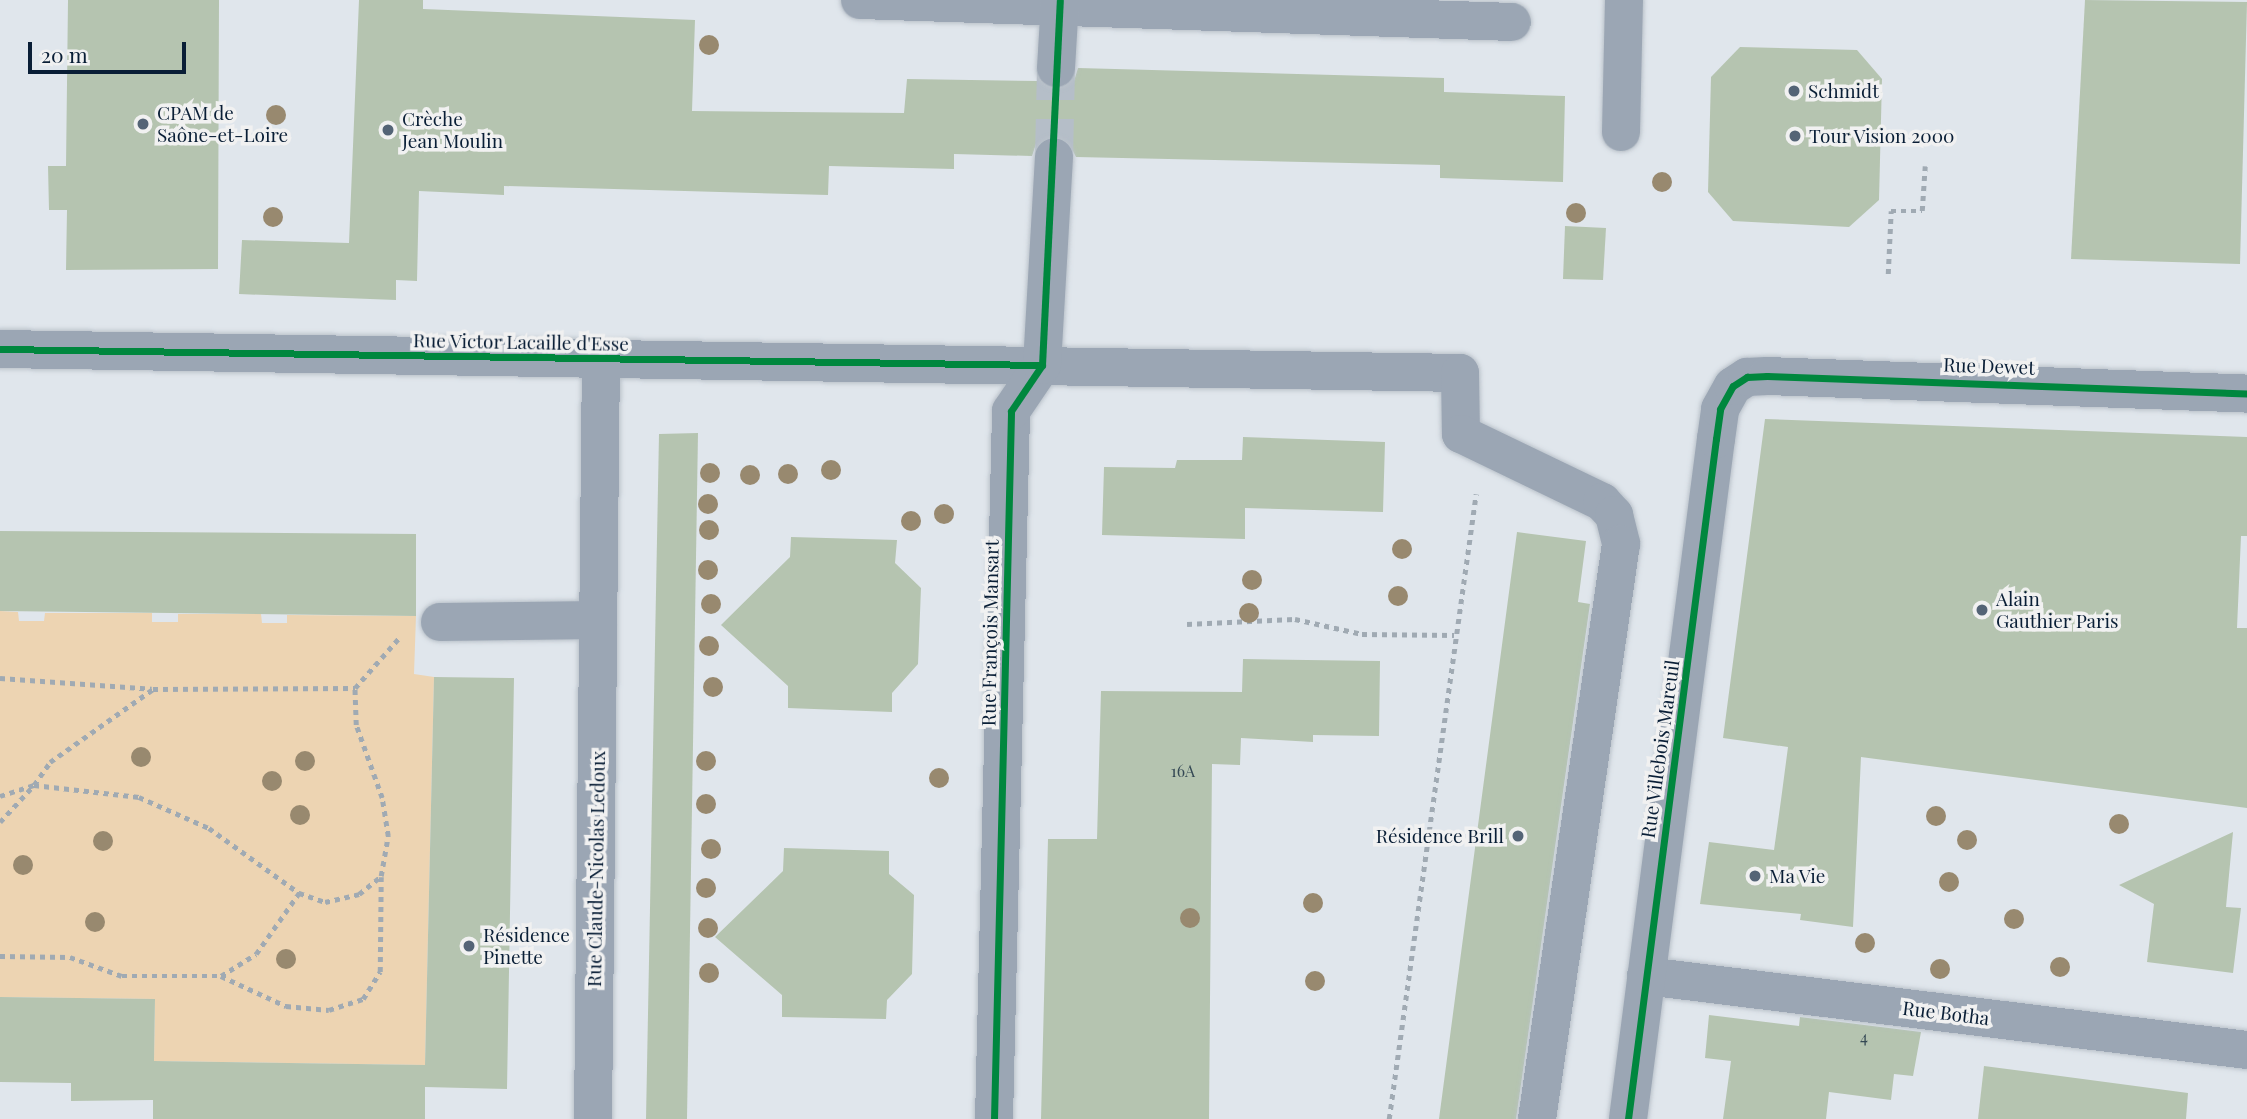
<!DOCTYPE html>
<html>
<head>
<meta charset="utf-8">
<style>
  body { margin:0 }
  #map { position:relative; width:2247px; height:1119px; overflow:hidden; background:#e0e6ec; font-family:"Playfair Display",serif }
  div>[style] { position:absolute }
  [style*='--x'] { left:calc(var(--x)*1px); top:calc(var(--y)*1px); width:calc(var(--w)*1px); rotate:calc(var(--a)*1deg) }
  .green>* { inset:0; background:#edd4b2 }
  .building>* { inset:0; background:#b5c4b0 }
  .minor-tunnel>* { height:38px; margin-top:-19px; transform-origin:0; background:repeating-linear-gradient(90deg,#b5bec8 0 38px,transparent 0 57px) }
  .path>* { height:4.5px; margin-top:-2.25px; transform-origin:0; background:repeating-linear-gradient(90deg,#a0aab3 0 5px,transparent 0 10px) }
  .roads { filter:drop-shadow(0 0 2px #bac2ca) drop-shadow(0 0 2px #bac2ca) }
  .minor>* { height:38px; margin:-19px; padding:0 19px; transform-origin:19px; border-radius:19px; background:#9ba6b4 }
  .cycleway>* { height:7px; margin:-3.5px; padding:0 3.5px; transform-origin:3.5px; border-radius:3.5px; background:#00873e }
  .trees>* { width:20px; height:20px; margin:-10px; border-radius:50%; background:#98896f }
  .dots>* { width:19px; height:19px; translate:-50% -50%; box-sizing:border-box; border:4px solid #f1f1f1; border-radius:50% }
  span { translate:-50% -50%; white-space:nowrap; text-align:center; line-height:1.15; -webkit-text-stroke:7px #f1f1f1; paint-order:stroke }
  .number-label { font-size:16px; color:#344854 }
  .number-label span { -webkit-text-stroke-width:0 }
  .poi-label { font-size:19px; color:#091e36 }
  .left { translate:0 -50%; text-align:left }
  .right { translate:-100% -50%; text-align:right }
  .street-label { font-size:19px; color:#091e36 }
  .scale { position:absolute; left:28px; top:42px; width:158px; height:32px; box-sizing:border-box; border:4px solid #091e36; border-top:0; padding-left:9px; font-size:21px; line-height:24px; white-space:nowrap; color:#091e36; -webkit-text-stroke:5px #f1f1f1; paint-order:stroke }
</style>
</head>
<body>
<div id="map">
  <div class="green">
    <div style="clip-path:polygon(0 611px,18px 612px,19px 621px,44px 621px,45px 613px,152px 613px,152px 622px,178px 622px,178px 614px,261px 614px,262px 623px,287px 623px,287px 615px,416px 616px,414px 674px,434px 677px,425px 1065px,154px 1061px,155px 999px,0 997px)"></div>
  </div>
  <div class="building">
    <div style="clip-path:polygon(68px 0,219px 0,218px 269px,66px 270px,67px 210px,49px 210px,48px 166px,66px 166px)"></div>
    <div style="clip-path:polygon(359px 0,423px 0,423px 9px,695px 20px,692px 111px,904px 113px,907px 79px,1039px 81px,1055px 90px,1074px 81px,1078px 68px,1444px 78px,1444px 92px,1565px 96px,1563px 182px,1440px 178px,1440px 165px,1076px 157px,1067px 139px,1055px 135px,1036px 144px,1032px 156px,954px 154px,954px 169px,829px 166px,828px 195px,504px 186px,504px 195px,419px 191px,417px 281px,396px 280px,396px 300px,239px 294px,242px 240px,349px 243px)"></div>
    <div style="clip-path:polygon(2085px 0,2247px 2px,2240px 264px,2071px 259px)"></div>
    <div style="clip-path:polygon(1740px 47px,1857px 50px,1882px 79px,1879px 200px,1849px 227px,1733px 221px,1708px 192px,1711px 77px)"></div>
    <div style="clip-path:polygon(1565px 226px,1606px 228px,1603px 280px,1563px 279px)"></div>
    <div style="clip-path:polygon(1765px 419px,2247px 437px,2247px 536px,2241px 536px,2237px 628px,2247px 628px,2247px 808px,1861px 757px,1853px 927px,1800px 920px,1801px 914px,1700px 904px,1709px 842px,1774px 850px,1781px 800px,1788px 747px,1723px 738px)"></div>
    <div style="clip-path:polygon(698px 433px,687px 1119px,646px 1119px,659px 434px)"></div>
    <div style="clip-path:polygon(1243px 437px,1385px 442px,1383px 512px,1245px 508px,1245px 539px,1102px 535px,1104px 467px,1175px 468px,1177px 460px,1242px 460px)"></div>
    <div style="clip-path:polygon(0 531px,416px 534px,416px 616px,0 611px)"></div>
    <div style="clip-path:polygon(1517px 532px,1586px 541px,1578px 602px,1590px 604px,1516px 1119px,1439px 1119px)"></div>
    <div style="clip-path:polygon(791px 537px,897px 540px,895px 563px,921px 588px,918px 664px,892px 693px,892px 712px,788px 708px,788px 686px,721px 625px,790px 557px)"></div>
    <div style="clip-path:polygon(1243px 659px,1380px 661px,1379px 736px,1313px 735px,1313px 742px,1241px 738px,1240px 765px,1212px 764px,1209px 1119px,1041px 1119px,1048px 839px,1097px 839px,1101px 691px,1242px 692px)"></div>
    <div style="clip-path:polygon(434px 677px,514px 678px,507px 1089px,425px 1087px,425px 1119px,153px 1119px,153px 1100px,71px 1101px,71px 1083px,0 1082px,0 997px,155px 999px,154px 1061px,425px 1065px)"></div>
    <div style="clip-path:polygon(2233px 832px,2226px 907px,2241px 908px,2233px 973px,2147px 962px,2154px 904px,2119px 885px)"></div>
    <div style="clip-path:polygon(784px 848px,889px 851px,889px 874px,914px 895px,912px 974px,887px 1000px,886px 1019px,782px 1017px,782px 995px,715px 937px,783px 871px)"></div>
    <div style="clip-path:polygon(1709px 1015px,1799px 1026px,1800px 1017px,1921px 1032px,1913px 1076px,1894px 1074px,1891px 1100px,1829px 1092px,1826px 1119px,1723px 1119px,1731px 1061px,1705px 1058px)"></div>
    <div style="clip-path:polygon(1984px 1066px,2188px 1093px,2186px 1119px,1978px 1119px)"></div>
  </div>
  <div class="minor-tunnel">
    <div style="--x:1054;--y:157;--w:89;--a:-88.7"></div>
  </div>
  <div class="path">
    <div style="--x:1888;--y:274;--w:63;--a:-87.3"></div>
    <div style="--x:1891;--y:211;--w:31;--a:0"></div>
    <div style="--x:1922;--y:211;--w:45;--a:-86.2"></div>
    <div style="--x:1187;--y:624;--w:108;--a:-2.7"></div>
    <div style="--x:1295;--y:619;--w:69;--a:12.6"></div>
    <div style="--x:1362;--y:634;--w:92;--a:0.6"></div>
    <div style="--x:0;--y:678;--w:152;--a:4.1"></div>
    <div style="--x:0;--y:796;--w:36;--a:-18"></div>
    <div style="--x:34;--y:785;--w:28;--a:-55"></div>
    <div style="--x:50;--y:762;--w:126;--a:-35.3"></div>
    <div style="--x:153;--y:689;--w:202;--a:-0.3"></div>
    <div style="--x:355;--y:688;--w:67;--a:-48.7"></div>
    <div style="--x:0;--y:822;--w:50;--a:-47.4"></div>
    <div style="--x:34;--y:785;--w:106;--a:6.5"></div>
    <div style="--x:139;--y:797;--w:77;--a:23.9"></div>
    <div style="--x:209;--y:828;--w:111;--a:35.8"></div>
    <div style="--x:299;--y:893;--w:28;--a:19"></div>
    <div style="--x:325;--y:902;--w:35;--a:-13"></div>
    <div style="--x:359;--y:894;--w:28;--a:-39"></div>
    <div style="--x:381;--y:876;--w:41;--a:-80.1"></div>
    <div style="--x:388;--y:836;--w:38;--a:-99"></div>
    <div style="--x:382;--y:798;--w:77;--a:-109.6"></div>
    <div style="--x:356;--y:725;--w:37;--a:-92"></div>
    <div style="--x:0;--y:956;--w:70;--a:0.8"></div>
    <div style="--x:70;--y:957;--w:55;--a:20.1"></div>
    <div style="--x:122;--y:976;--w:99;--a:0"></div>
    <div style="--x:221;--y:976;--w:41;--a:-32.2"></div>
    <div style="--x:256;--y:954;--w:75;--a:-54.8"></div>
    <div style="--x:221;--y:976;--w:72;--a:24.8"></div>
    <div style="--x:286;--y:1006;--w:43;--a:5.3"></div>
    <div style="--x:329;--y:1010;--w:36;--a:-18"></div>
    <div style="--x:363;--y:999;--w:32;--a:-58"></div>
    <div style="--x:380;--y:972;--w:95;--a:-89.4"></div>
    <div style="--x:1389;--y:1119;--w:631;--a:-82.08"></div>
  </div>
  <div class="roads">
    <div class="minor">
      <div style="--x:860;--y:0;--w:652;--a:1.93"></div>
      <div style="--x:1056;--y:68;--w:68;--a:-86.6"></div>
      <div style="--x:1621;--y:132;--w:132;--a:-88.7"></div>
      <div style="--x:0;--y:349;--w:1460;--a:0.94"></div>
      <div style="--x:1460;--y:373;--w:61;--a:89.1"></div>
      <div style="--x:1461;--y:434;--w:157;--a:25.7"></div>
      <div style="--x:1602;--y:502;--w:18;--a:47"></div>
      <div style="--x:1614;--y:515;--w:30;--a:76"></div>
      <div style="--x:1621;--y:544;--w:581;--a:98.31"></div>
      <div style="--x:440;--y:622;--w:158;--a:-0.7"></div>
      <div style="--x:1646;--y:976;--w:606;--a:7.02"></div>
      <div style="--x:593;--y:1119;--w:760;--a:-89.4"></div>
      <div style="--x:994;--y:1119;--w:708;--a:-88.62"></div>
      <div style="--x:1011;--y:411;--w:55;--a:-56"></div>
      <div style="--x:1042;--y:365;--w:208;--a:-86.7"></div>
      <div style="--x:1628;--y:1119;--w:686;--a:-82.63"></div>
      <div style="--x:1716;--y:439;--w:30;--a:-82"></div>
      <div style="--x:1720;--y:409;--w:26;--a:-61"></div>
      <div style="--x:1733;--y:386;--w:17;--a:-33"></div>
      <div style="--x:1747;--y:377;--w:20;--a:-3"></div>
      <div style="--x:1767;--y:376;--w:480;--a:2.1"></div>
    </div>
  </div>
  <div class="cycleway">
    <div style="--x:0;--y:349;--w:1042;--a:0.88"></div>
    <div style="--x:994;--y:1119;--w:708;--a:-88.62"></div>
    <div style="--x:1011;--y:411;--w:55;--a:-56"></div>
    <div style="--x:1042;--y:365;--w:365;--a:-87.2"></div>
    <div style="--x:1628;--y:1119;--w:686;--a:-82.63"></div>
    <div style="--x:1716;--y:439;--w:30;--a:-82"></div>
    <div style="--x:1720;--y:409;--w:26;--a:-61"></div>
    <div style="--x:1733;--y:386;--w:17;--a:-33"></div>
    <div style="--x:1747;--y:377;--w:20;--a:-3"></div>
    <div style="--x:1767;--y:376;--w:480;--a:2.1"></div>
  </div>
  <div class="trees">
    <div style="left:709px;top:45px"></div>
    <div style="left:276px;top:115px"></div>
    <div style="left:1662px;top:182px"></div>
    <div style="left:1576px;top:213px"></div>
    <div style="left:273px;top:217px"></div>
    <div style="left:831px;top:470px"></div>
    <div style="left:710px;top:473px"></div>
    <div style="left:788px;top:474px"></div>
    <div style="left:750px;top:475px"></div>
    <div style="left:708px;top:504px"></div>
    <div style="left:944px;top:514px"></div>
    <div style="left:911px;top:521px"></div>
    <div style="left:709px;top:530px"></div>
    <div style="left:1402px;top:549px"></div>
    <div style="left:708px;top:570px"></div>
    <div style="left:1252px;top:580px"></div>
    <div style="left:1398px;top:596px"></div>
    <div style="left:711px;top:604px"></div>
    <div style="left:1249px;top:613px"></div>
    <div style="left:709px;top:646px"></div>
    <div style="left:713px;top:687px"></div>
    <div style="left:141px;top:757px"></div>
    <div style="left:305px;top:761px"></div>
    <div style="left:706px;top:761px"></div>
    <div style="left:939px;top:778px"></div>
    <div style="left:272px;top:781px"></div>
    <div style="left:706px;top:804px"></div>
    <div style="left:300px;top:815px"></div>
    <div style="left:1936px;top:816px"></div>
    <div style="left:2119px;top:824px"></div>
    <div style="left:1967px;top:840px"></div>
    <div style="left:103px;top:841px"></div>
    <div style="left:711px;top:849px"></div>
    <div style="left:23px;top:865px"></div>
    <div style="left:1949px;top:882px"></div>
    <div style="left:706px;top:888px"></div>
    <div style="left:1313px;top:903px"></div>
    <div style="left:1190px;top:918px"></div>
    <div style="left:2014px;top:919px"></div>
    <div style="left:95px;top:922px"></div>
    <div style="left:708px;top:928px"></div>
    <div style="left:1865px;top:943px"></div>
    <div style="left:286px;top:959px"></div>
    <div style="left:2060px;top:967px"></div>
    <div style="left:1940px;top:969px"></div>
    <div style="left:709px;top:973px"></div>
    <div style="left:1315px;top:981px"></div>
  </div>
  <div class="dots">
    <div style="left:1794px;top:91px;background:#546476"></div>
    <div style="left:143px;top:124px;background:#546476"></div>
    <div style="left:388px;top:130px;background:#546476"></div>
    <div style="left:1795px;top:136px;background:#546476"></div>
    <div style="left:1982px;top:610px;background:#546476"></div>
    <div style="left:1518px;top:836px;background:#546476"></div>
    <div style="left:1755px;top:876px;background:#546476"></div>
    <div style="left:469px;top:946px;background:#546476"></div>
  </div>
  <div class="number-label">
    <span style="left:1183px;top:771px">16A</span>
    <span style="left:1864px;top:1037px">4</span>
  </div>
  <div class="poi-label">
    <span class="left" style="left:1808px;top:91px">Schmidt</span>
    <span class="left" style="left:157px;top:124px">CPAM de<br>Saône-et-Loire</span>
    <span class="left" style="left:402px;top:130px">Crèche<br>Jean Moulin</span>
    <span class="left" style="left:1809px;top:136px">Tour Vision 2000</span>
    <span class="left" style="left:1996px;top:610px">Alain<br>Gauthier Paris</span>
    <span class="right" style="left:1504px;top:836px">Résidence Brill</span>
    <span class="left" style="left:1769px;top:876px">Ma Vie</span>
    <span class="left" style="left:483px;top:946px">Résidence<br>Pinette</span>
  </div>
  <div class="street-label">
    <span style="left:521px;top:342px;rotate:1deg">Rue Victor Lacaille d'Esse</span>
    <span style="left:1989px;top:366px;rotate:2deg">Rue Dewet</span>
    <span style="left:990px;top:633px;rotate:-89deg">Rue François Mansart</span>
    <span style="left:1660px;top:749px;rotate:-82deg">Rue Villebois Mareuil</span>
    <span style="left:596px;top:869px;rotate:-89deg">Rue Claude-Nicolas Ledoux</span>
    <span style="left:1946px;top:1013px;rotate:7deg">Rue Botha</span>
  </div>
  <div class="scale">20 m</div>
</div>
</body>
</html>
